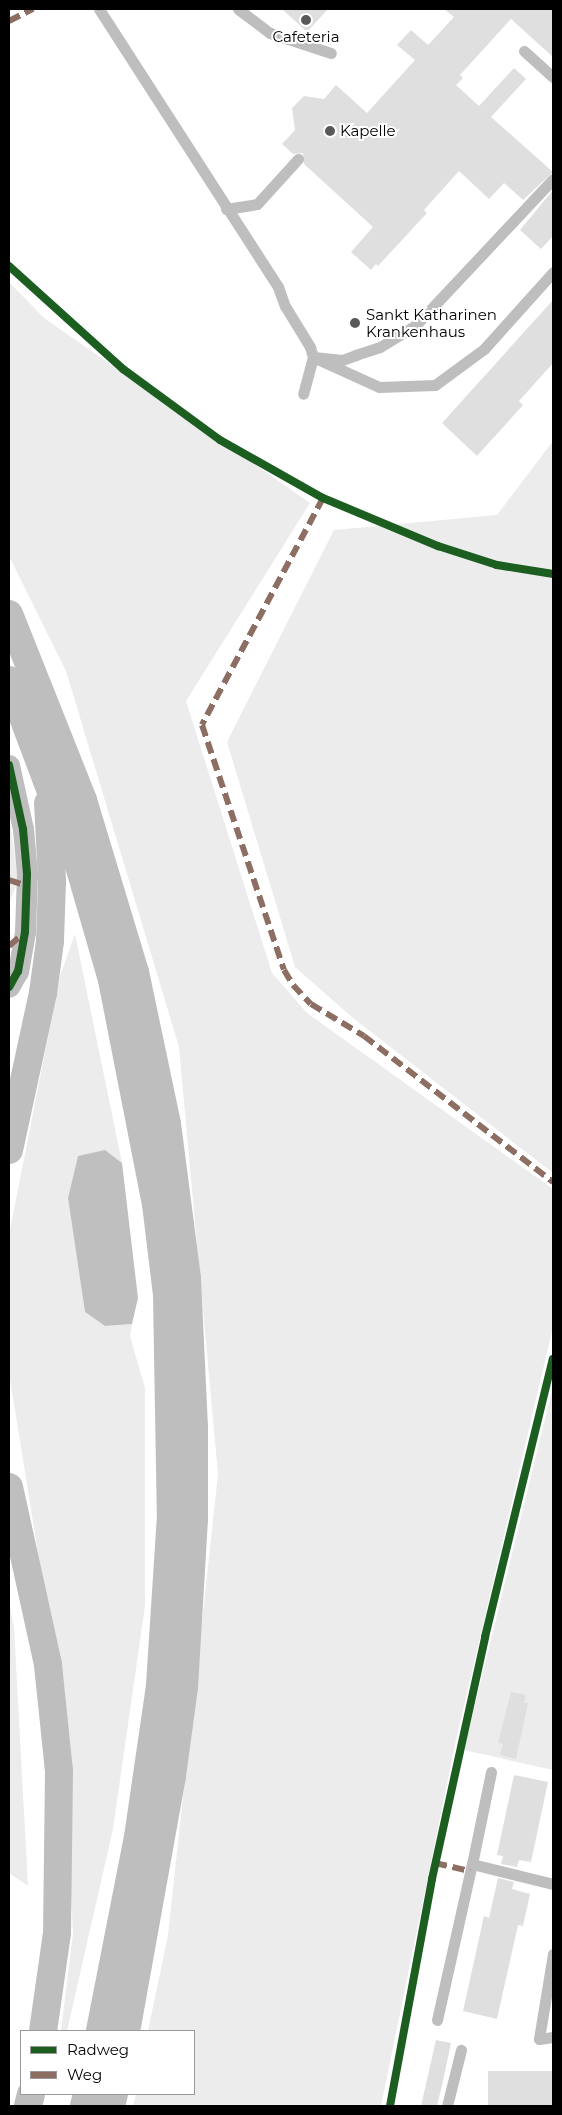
<!DOCTYPE html>
<html>
<head>
<meta charset="utf-8">
<style>
  body { margin:0 }
  #map { position:relative; width:562px; height:2115px; overflow:hidden; background:#fff; font-family:Montserrat,sans-serif }
  div>[style] { position:absolute }
  [style*='--x'] { left:calc(var(--x)*1px); top:calc(var(--y)*1px); width:calc(var(--w)*1px); rotate:calc(var(--a)*1deg) }
  .green>* { inset:0; background:#ececec }
  .water>* { inset:0; background:#bfbfbf }
  .building>* { inset:0; background:#dfdfdf }
  .lane>* { height:11px; margin:-5.5px; padding:0 5.5px; transform-origin:5.5px; border-radius:5.5px; background:#bebebe }
  .street>* { height:21px; margin:-10.5px; padding:0 10.5px; transform-origin:10.5px; border-radius:10.5px; background:#bebebe }
  .highway>* { height:28px; margin:-14px; padding:0 14px; transform-origin:14px; border-radius:14px; background:#bebebe }
  .quiet>* { height:6px; margin-top:-3px; transform-origin:0; background:repeating-linear-gradient(90deg,#8d6e63 0 12px,transparent 0 18px) }
  .cycleway>* { height:8px; margin:-4px; padding:0 4px; transform-origin:4px; border-radius:4px; background:#1b5e20 }
  .dots>* { width:14px; height:14px; translate:-50% -50%; box-sizing:border-box; border:2px solid #fff; border-radius:50% }
  span { translate:-50% -50%; white-space:nowrap; text-align:center; line-height:1.15; -webkit-text-stroke:4px #fff; paint-order:stroke }
  .poi-label { font-size:15px; color:#000 }
  .left { translate:0 -50%; text-align:left }
  .frame { position:absolute; inset:0; border:10px solid #000; pointer-events:none }
  .legend { position:absolute; left:20px; top:2030px; width:175px; height:65px; box-sizing:border-box; background:#fff; border:1px solid #999; margin:0; padding:6px 9px; list-style:none; font-size:15px; color:#000 }
  .legend li { display:flex; align-items:center; gap:10px; height:25px }
  .legend b { width:25px; border:1px solid #999 }
</style>
</head>
<body>
<div id="map">
  <div class="green">
    <div style="clip-path:polygon(9px 282px,44px 318px,310px 503px,186px 701px,272px 973px,307px 1013px,553px 1189px,553px 1327px,456px 1740px,381px 2106px,133px 2106px,136px 2094px,194px 2094px,194px 2031px,148px 2031px,168px 1935px,218px 1474px,179px 1047px,66px 671px,9px 556px)"></div>
    <div style="clip-path:polygon(553px 441px,553px 1173px,353px 1018px,295px 967px,227px 742px,334px 530px,497px 515px)"></div>
    <div style="clip-path:polygon(9px 814px,18px 881px,9px 904px)"></div>
    <div style="clip-path:polygon(75px 934px,122px 1163px,105px 1151px,78px 1156px,68px 1198px,85px 1312px,105px 1326px,132px 1324px,130px 1336px,145px 1388px,145px 1606px,113px 1829px,67px 2031px,61px 2031px,73px 1933px,62px 1702px,9px 1373px,9px 1235px,60px 976px)"></div>
    <div style="clip-path:polygon(553px 1386px,553px 1770px,464px 1750px)"></div>
    <div style="clip-path:polygon(9px 1602px,14px 1627px,28px 1886px,9px 1873px)"></div>
  </div>
  <div class="water">
    <div style="clip-path:polygon(105px 1150px,122px 1163px,138px 1298px,132px 1324px,105px 1326px,85px 1312px,68px 1198px,78px 1156px)"></div>
  </div>
  <div class="building">
    <div style="clip-path:polygon(282px 9px,328px 9px,307px 32px)"></div>
    <div style="clip-path:polygon(444px 9px,553px 9px,553px 57px,511px 19px,460px 75px,463px 78px,456px 85px,479px 106px,514px 68px,526px 79px,491px 117px,553px 172px,523px 200px,504px 183px,489px 199px,459px 171px,424px 210px,427px 213px,378px 266px,376px 264px,371px 270px,351px 252px,373px 227px,304px 164px,303px 153px,293px 154px,282px 144px,295px 130px,292px 108px,304px 96px,324px 99px,336px 85px,367px 113px,415px 60px,397px 45px,411px 30px,428px 45px,454px 17px)"></div>
    <div style="clip-path:polygon(553px 190px,553px 236px,541px 249px,520px 230px)"></div>
    <div style="clip-path:polygon(553px 300px,553px 363px,519px 401px,523px 405px,477px 456px,442px 423px)"></div>
    <div style="clip-path:polygon(511px 1692px,526px 1695px,524px 1703px,528px 1703px,516px 1759px,500px 1755px,503px 1744px,498px 1743px)"></div>
    <div style="clip-path:polygon(514px 1775px,548px 1782px,531px 1862px,519px 1860px,517px 1867px,501px 1864px,503px 1856px,497px 1855px)"></div>
    <div style="clip-path:polygon(498px 1878px,514px 1882px,512px 1889px,530px 1894px,523px 1926px,518px 1925px,497px 2019px,463px 2011px,484px 1916px,489px 1918px)"></div>
    <div style="clip-path:polygon(436px 2040px,451px 2043px,443px 2081px,437px 2106px,421px 2106px)"></div>
    <div style="clip-path:polygon(488px 2071px,553px 2071px,553px 2106px,488px 2106px)"></div>
  </div>
  <div class="lane">
    <div style="--x:99;--y:9;--w:331;--a:57.2"></div>
    <div style="--x:278;--y:287;--w:20;--a:70"></div>
    <div style="--x:285;--y:306;--w:48;--a:58.6"></div>
    <div style="--x:310;--y:347;--w:10;--a:73"></div>
    <div style="--x:313;--y:357;--w:38;--a:105"></div>
    <div style="--x:238;--y:9;--w:40;--a:37"></div>
    <div style="--x:270;--y:33;--w:64;--a:18.2"></div>
    <div style="--x:524;--y:51;--w:39;--a:42"></div>
    <div style="--x:553;--y:179;--w:200;--a:133.2"></div>
    <div style="--x:416;--y:325;--w:42;--a:148.6"></div>
    <div style="--x:380;--y:347;--w:25;--a:162"></div>
    <div style="--x:356;--y:355;--w:15;--a:160"></div>
    <div style="--x:342;--y:360;--w:29;--a:-174"></div>
    <div style="--x:313;--y:357;--w:72;--a:24.4"></div>
    <div style="--x:379;--y:387;--w:56;--a:-2"></div>
    <div style="--x:435;--y:385;--w:61;--a:-36.3"></div>
    <div style="--x:484;--y:349;--w:103;--a:-48.1"></div>
    <div style="--x:226;--y:209;--w:31;--a:-9"></div>
    <div style="--x:257;--y:204;--w:61;--a:-47.7"></div>
    <div style="--x:472;--y:1864;--w:94;--a:-78.3"></div>
    <div style="--x:553;--y:1954;--w:86;--a:99.4"></div>
    <div style="--x:539;--y:2039;--w:14;--a:-8"></div>
    <div style="--x:437;--y:2020;--w:160;--a:-77.4"></div>
    <div style="--x:472;--y:1864;--w:83;--a:13.9"></div>
    <div style="--x:447;--y:2106;--w:58;--a:-76"></div>
  </div>
  <div class="street">
    <div style="--x:9;--y:765;--w:66;--a:77.7"></div>
    <div style="--x:23;--y:829;--w:45;--a:84.9"></div>
    <div style="--x:27;--y:874;--w:58;--a:92"></div>
    <div style="--x:25;--y:932;--w:40;--a:100"></div>
    <div style="--x:18;--y:971;--w:18;--a:119"></div>
  </div>
  <div class="highway">
    <div style="--x:9;--y:614;--w:200;--a:68.3"></div>
    <div style="--x:83;--y:800;--w:180;--a:73.2"></div>
    <div style="--x:135;--y:972;--w:155;--a:78.1"></div>
    <div style="--x:167;--y:1124;--w:156;--a:82.6"></div>
    <div style="--x:187;--y:1279;--w:149;--a:87.3"></div>
    <div style="--x:194;--y:1428;--w:91;--a:90"></div>
    <div style="--x:194;--y:1519;--w:168;--a:93.4"></div>
    <div style="--x:184;--y:1687;--w:90;--a:97.7"></div>
    <div style="--x:172;--y:1776;--w:259;--a:100.2"></div>
    <div style="--x:9;--y:680;--w:202;--a:69.4"></div>
    <div style="--x:80;--y:869;--w:116;--a:73.9"></div>
    <div style="--x:112;--y:980;--w:228;--a:78.9"></div>
    <div style="--x:156;--y:1204;--w:92;--a:83.1"></div>
    <div style="--x:167;--y:1295;--w:220;--a:89"></div>
    <div style="--x:171;--y:1515;--w:171;--a:93.7"></div>
    <div style="--x:160;--y:1686;--w:153;--a:98.3"></div>
    <div style="--x:138;--y:1837;--w:198;--a:101.1"></div>
    <div style="--x:9;--y:1150;--w:161;--a:-77.8"></div>
    <div style="--x:43;--y:993;--w:52;--a:-82.3"></div>
    <div style="--x:50;--y:941;--w:60;--a:-88.1"></div>
    <div style="--x:52;--y:881;--w:78;--a:-92.9"></div>
    <div style="--x:9;--y:1487;--w:182;--a:77.6"></div>
    <div style="--x:48;--y:1665;--w:107;--a:84.1"></div>
    <div style="--x:59;--y:1771;--w:162;--a:90.7"></div>
    <div style="--x:57;--y:1933;--w:99;--a:98.1"></div>
    <div style="--x:28;--y:2106;--w:12;--a:-76"></div>
    <div style="--x:84;--y:2106;--w:12;--a:-76"></div>
    <div style="--x:111;--y:2106;--w:12;--a:-76"></div>
  </div>
  <div class="quiet">
    <div style="--x:9;--y:21;--w:27;--a:-27"></div>
    <div style="--x:323;--y:498;--w:257;--a:118.1"></div>
    <div style="--x:202;--y:725;--w:258;--a:71.5"></div>
    <div style="--x:284;--y:970;--w:17;--a:59"></div>
    <div style="--x:293;--y:985;--w:26;--a:47"></div>
    <div style="--x:311;--y:1004;--w:62;--a:31.1"></div>
    <div style="--x:364;--y:1036;--w:239;--a:37.7"></div>
    <div style="--x:9;--y:880;--w:19;--a:18"></div>
    <div style="--x:9;--y:946;--w:20;--a:-41"></div>
    <div style="--x:435;--y:1863;--w:36;--a:13"></div>
  </div>
  <div class="cycleway">
    <div style="--x:9;--y:266;--w:154;--a:42.1"></div>
    <div style="--x:123;--y:369;--w:120;--a:36.2"></div>
    <div style="--x:220;--y:440;--w:118;--a:29.4"></div>
    <div style="--x:323;--y:498;--w:125;--a:22.7"></div>
    <div style="--x:438;--y:546;--w:62;--a:17.9"></div>
    <div style="--x:497;--y:565;--w:57;--a:9.1"></div>
    <div style="--x:9;--y:765;--w:66;--a:77.7"></div>
    <div style="--x:23;--y:829;--w:45;--a:84.9"></div>
    <div style="--x:27;--y:874;--w:58;--a:92"></div>
    <div style="--x:25;--y:932;--w:40;--a:100"></div>
    <div style="--x:18;--y:971;--w:18;--a:119"></div>
    <div style="--x:390;--y:2106;--w:231;--a:-79.5"></div>
    <div style="--x:432;--y:1879;--w:248;--a:-77.6"></div>
    <div style="--x:485;--y:1637;--w:286;--a:-76.3"></div>
  </div>
  <div class="dots">
    <div style="left:306px;top:20px;background:#595959"></div>
    <div style="left:330px;top:131px;background:#595959"></div>
    <div style="left:355px;top:323px;background:#595959"></div>
  </div>
  <div class="poi-label">
    <span style="left:306px;top:37px">Cafeteria</span>
    <span class="left" style="left:340px;top:131px">Kapelle</span>
    <span class="left" style="left:366px;top:323px">Sankt Katharinen<br>Krankenhaus</span>
  </div>
  <div class="frame"></div>
  <ul class="legend">
  <li><b style="height:6px;background:#1b5e20"></b>Radweg</li>
  <li><b style="height:6px;background:#8d6e63"></b>Weg</li>
  </ul>
</div>
</body>
</html>
